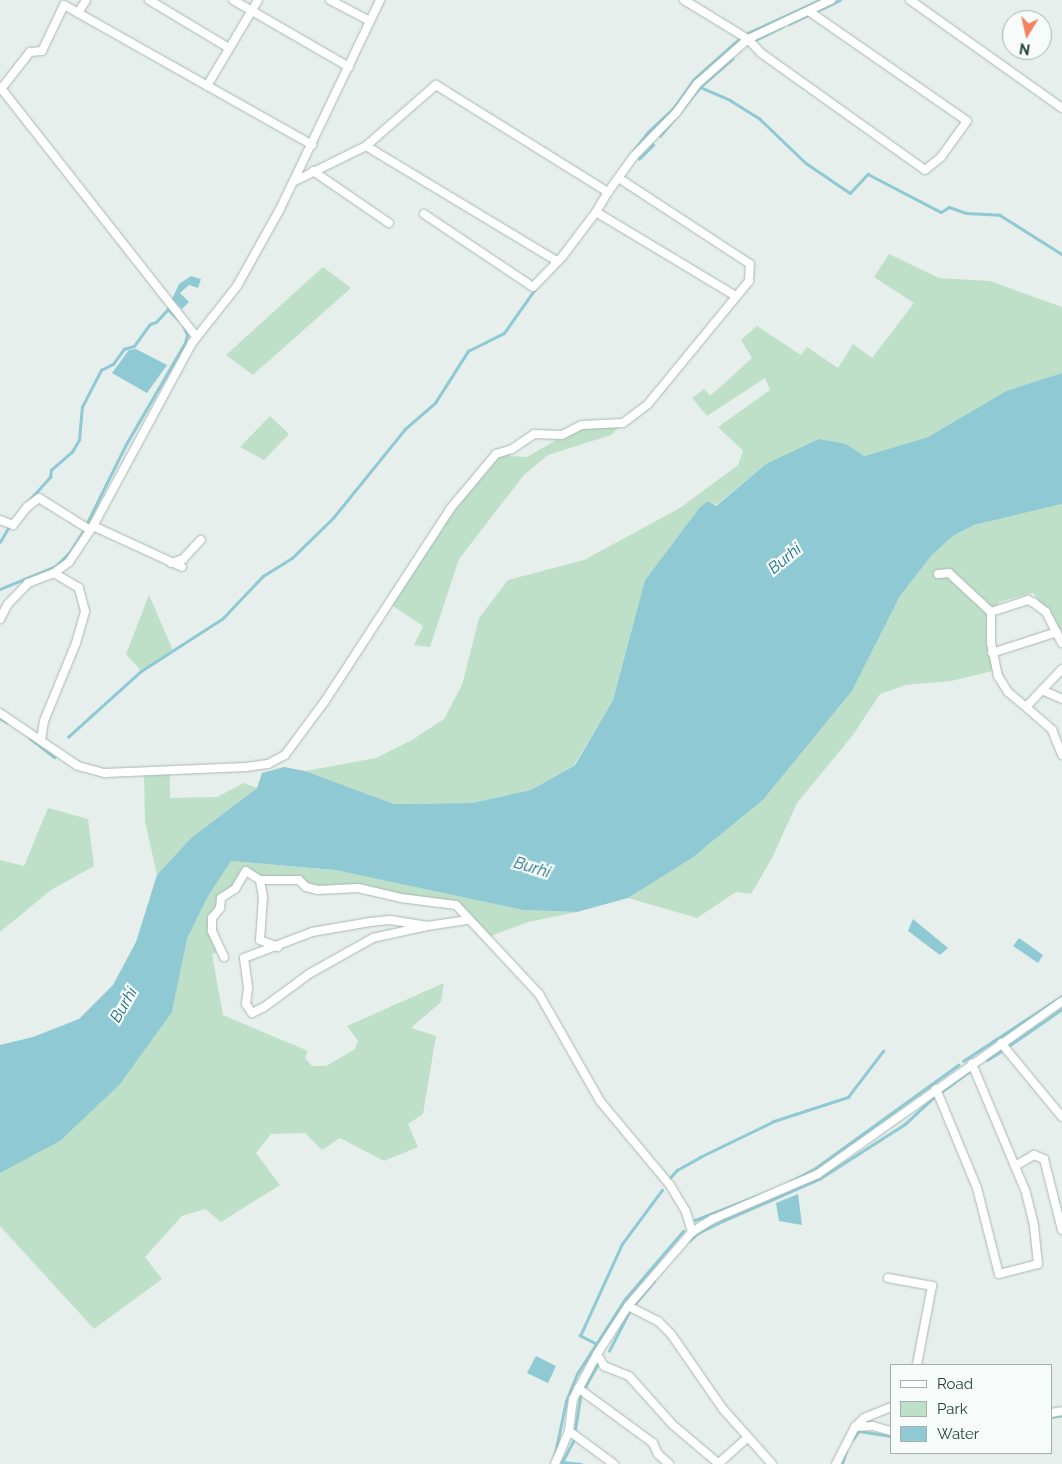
<!DOCTYPE html>
<html>
<head>
<meta charset="utf-8">
<style>
  body { margin:0 }
  #map { position:relative; width:1062px; height:1464px; overflow:hidden; background:#e6efeb; font-family:Raleway,sans-serif }
  div>[style] { position:absolute }
  [style*='--x'] { left:calc(var(--x)*1px); top:calc(var(--y)*1px); width:calc(var(--w)*1px); rotate:calc(var(--a)*1deg) }
  .green>* { inset:0; background:#bfe0c8 }
  .water>* { inset:0; background:#8ec9d4 }
  .stream>* { height:2.5px; margin:-1.25px; padding:0 1.25px; transform-origin:1.25px; border-radius:1.25px; background:#8ec9d4 }
  .roads { filter:drop-shadow(0 0 1px #a8b8b2) drop-shadow(0 0 1px #a8b8b2) }
  .minor>* { height:8px; margin:-4px; padding:0 4px; transform-origin:4px; border-radius:4px; background:#fff }
  span { translate:-50% -50%; white-space:nowrap; text-align:center; line-height:1.15; -webkit-text-stroke:4.5px #f7fbf9; paint-order:stroke }
  .water-label { font-size:16px; color:#1c6f80; font-style:italic }
  .legend { position:absolute; left:890px; top:1364px; width:162px; height:90px; box-sizing:border-box; background:#f7fbf9; border:1px solid #a3b1ad; margin:0; padding:6px 9px; list-style:none; font-size:15px; color:#24423a }
  .legend li { display:flex; align-items:center; gap:10px; height:25px }
  .legend b { width:25px; border:1px solid #a3b1ad }
  .north { position:absolute; left:1002px; top:10px; width:50px; height:50px; box-sizing:border-box; background:#f7fbf9; border:1px solid #a3b1ad; border-radius:50%; rotate:189deg; font-size:14px; font-weight:700; line-height:20px; text-align:center; color:#24423a }
  .north::after { content:''; display:block; margin:auto; width:18px; height:22px; background:#f4845f; clip-path:polygon(50% 0,100% 100%,50% 72%,0 100%) }
</style>
</head>
<body>
<div id="map">
  <div class="green">
    <div style="clip-path:polygon(889px 254px,939px 278px,990px 281px,1062px 307px,1062px 373px,1006px 391px,928px 437px,863px 456px,846px 444px,766px 464px,716px 505px,708px 501px,700px 507px,645px 580px,613px 700px,574px 765px,531px 790px,472px 803px,394px 804px,305px 771px,376px 758px,412px 740px,444px 719px,462px 685px,479px 618px,508px 580px,584px 560px,680px 508px,738px 465px,743px 451px,718px 427px,770px 390px,765px 378px,707px 416px,692px 398px,704px 389px,710px 396px,752px 358px,741px 340px,757px 326px,801px 355px,807px 347px,838px 368px,853px 344px,872px 358px,914px 303px,874px 277px)"></div>
    <div style="clip-path:polygon(323px 267px,351px 288px,253px 375px,226px 355px)"></div>
    <div style="clip-path:polygon(270px 416px,289px 434px,264px 460px,240px 447px)"></div>
    <div style="clip-path:polygon(623px 423px,611px 435px,548px 455px,524px 475px,459px 559px,430px 647px,414px 645px,423px 626px,387px 602px,419px 554px,496px 454px,512px 449px,510px 456px,527px 457px,582px 425px)"></div>
    <div style="clip-path:polygon(1062px 504px,1062px 636px,1033px 593px,999px 602px,989px 632px,993px 671px,951px 681px,906px 685px,880px 694px,853px 735px,797px 803px,772px 858px,751px 894px,736px 892px,697px 918px,628px 898px,692px 858px,763px 800px,852px 691px,900px 596px,932px 555px,953px 536px,974px 525px)"></div>
    <div style="clip-path:polygon(149px 595px,173px 650px,141px 671px,126px 654px)"></div>
    <div style="clip-path:polygon(170px 773px,170px 798px,217px 797px,244px 783px,257px 788px,191px 838px,157px 875px,145px 821px,144px 774px)"></div>
    <div style="clip-path:polygon(48px 808px,88px 819px,94px 866px,51px 890px,0 932px,0 860px,24px 866px)"></div>
    <div style="clip-path:polygon(231px 861px,335px 870px,523px 910px,577px 912px,528px 922px,488px 937px,456px 905px,358px 888px,318px 890px,299px 880px,260px 880px,245px 871px,235px 889px,221px 898px,213px 917px,220px 951px,212px 954px,223px 1015px,308px 1051px,305px 1058px,312px 1066px,326px 1066px,355px 1049px,358px 1041px,347px 1026px,444px 983px,441px 1002px,411px 1028px,436px 1036px,423px 1114px,408px 1124px,418px 1147px,384px 1161px,340px 1138px,322px 1150px,305px 1133px,271px 1134px,256px 1153px,280px 1185px,221px 1222px,205px 1209px,182px 1216px,145px 1257px,162px 1279px,94px 1329px,0 1226px,0 1173px,60px 1141px,172px 1012px,187px 939px,208px 895px)"></div>
  </div>
  <div class="water">
    <div style="clip-path:polygon(191px 276px,201px 279px,198px 288px,189px 285px,180px 293px,189px 302px,182px 309px,172px 299px,179px 284px)"></div>
    <div style="clip-path:polygon(136px 349px,167px 365px,147px 393px,112px 373px,129px 350px)"></div>
    <div style="clip-path:polygon(1062px 373px,1062px 504px,974px 525px,953px 536px,932px 555px,900px 596px,852px 691px,763px 800px,692px 858px,628px 898px,577px 912px,523px 910px,335px 870px,231px 861px,208px 896px,187px 939px,172px 1012px,120px 1084px,60px 1141px,0 1173px,0 1045px,33px 1037px,79px 1019px,113px 985px,136px 942px,157px 875px,191px 838px,257px 788px,262px 773px,284px 767px,305px 771px,394px 804px,472px 803px,531px 790px,575px 765px,613px 700px,645px 580px,700px 507px,708px 501px,716px 506px,766px 464px,819px 439px,846px 444px,864px 456px,928px 437px,1006px 391px)"></div>
    <div style="clip-path:polygon(913px 919px,948px 948px,940px 955px,908px 931px)"></div>
    <div style="clip-path:polygon(1019px 938px,1043px 955px,1038px 963px,1013px 946px)"></div>
    <div style="clip-path:polygon(798px 1194px,802px 1225px,779px 1221px,776px 1203px)"></div>
    <div style="clip-path:polygon(536px 1356px,556px 1366px,548px 1383px,527px 1373px)"></div>
  </div>
  <div class="stream">
    <div style="--x:789;--y:24;--w:56;--a:-25.2"></div>
    <div style="--x:748;--y:33;--w:79;--a:-24.6"></div>
    <div style="--x:753;--y:41;--w:32;--a:-26"></div>
    <div style="--x:700;--y:87;--w:33;--a:23"></div>
    <div style="--x:730;--y:100;--w:34;--a:32"></div>
    <div style="--x:759;--y:118;--w:65;--a:43.8"></div>
    <div style="--x:806;--y:163;--w:53;--a:34.3"></div>
    <div style="--x:850;--y:193;--w:26;--a:-47"></div>
    <div style="--x:868;--y:174;--w:82;--a:27.5"></div>
    <div style="--x:941;--y:212;--w:9;--a:-32"></div>
    <div style="--x:949;--y:207;--w:18;--a:19"></div>
    <div style="--x:966;--y:213;--w:34;--a:3"></div>
    <div style="--x:1000;--y:215;--w:73;--a:32.2"></div>
    <div style="--x:660;--y:136;--w:63;--a:-50.8"></div>
    <div style="--x:700;--y:87;--w:43;--a:-41.2"></div>
    <div style="--x:630;--y:155;--w:29;--a:-52"></div>
    <div style="--x:648;--y:132;--w:34;--a:-43"></div>
    <div style="--x:673;--y:109;--w:35;--a:-55"></div>
    <div style="--x:693;--y:80;--w:62;--a:-41.7"></div>
    <div style="--x:639;--y:159;--w:20;--a:-45"></div>
    <div style="--x:17;--y:514;--w:50;--a:-48.3"></div>
    <div style="--x:50;--y:477;--w:7;--a:-82"></div>
    <div style="--x:51;--y:470;--w:28;--a:-41"></div>
    <div style="--x:72;--y:452;--w:14;--a:-60"></div>
    <div style="--x:79;--y:440;--w:33;--a:-85"></div>
    <div style="--x:82;--y:407;--w:42;--a:-62.8"></div>
    <div style="--x:101;--y:370;--w:13;--a:-27"></div>
    <div style="--x:113;--y:364;--w:19;--a:-54"></div>
    <div style="--x:124;--y:349;--w:10;--a:-17"></div>
    <div style="--x:134;--y:346;--w:27;--a:-54"></div>
    <div style="--x:150;--y:324;--w:6;--a:-18"></div>
    <div style="--x:156;--y:322;--w:18;--a:-47"></div>
    <div style="--x:168;--y:309;--w:17;--a:45"></div>
    <div style="--x:87;--y:523;--w:86;--a:-63.7"></div>
    <div style="--x:125;--y:446;--w:119;--a:-59.8"></div>
    <div style="--x:185;--y:343;--w:8;--a:-76"></div>
    <div style="--x:187;--y:335;--w:11;--a:-112"></div>
    <div style="--x:0;--y:542;--w:20;--a:-60"></div>
    <div style="--x:0;--y:589;--w:61;--a:-22.3"></div>
    <div style="--x:56;--y:566;--w:20;--a:-45"></div>
    <div style="--x:70;--y:552;--w:25;--a:-58"></div>
    <div style="--x:0;--y:718;--w:8;--a:30"></div>
    <div style="--x:68;--y:737;--w:98;--a:-42.1"></div>
    <div style="--x:141;--y:671;--w:96;--a:-32.7"></div>
    <div style="--x:222;--y:619;--w:59;--a:-46.4"></div>
    <div style="--x:263;--y:576;--w:34;--a:-32"></div>
    <div style="--x:292;--y:558;--w:57;--a:-44.3"></div>
    <div style="--x:333;--y:518;--w:114;--a:-51"></div>
    <div style="--x:405;--y:429;--w:40;--a:-41"></div>
    <div style="--x:435;--y:403;--w:62;--a:-57.6"></div>
    <div style="--x:468;--y:351;--w:40;--a:-26.6"></div>
    <div style="--x:504;--y:333;--w:54;--a:-54.8"></div>
    <div style="--x:30;--y:738;--w:31;--a:38"></div>
    <div style="--x:1010;--y:1045;--w:63;--a:-34.7"></div>
    <div style="--x:987;--y:1060;--w:19;--a:-32"></div>
    <div style="--x:963;--y:1061;--w:118;--a:-33.3"></div>
    <div style="--x:941;--y:1092;--w:37;--a:-36"></div>
    <div style="--x:667;--y:1181;--w:15;--a:-48"></div>
    <div style="--x:677;--y:1170;--w:26;--a:-29"></div>
    <div style="--x:700;--y:1157;--w:82;--a:-25.9"></div>
    <div style="--x:774;--y:1121;--w:78;--a:-18"></div>
    <div style="--x:848;--y:1097;--w:58;--a:-52.7"></div>
    <div style="--x:782;--y:1186;--w:36;--a:-28"></div>
    <div style="--x:814;--y:1169;--w:178;--a:-35.8"></div>
    <div style="--x:695;--y:1220;--w:88;--a:-21.3"></div>
    <div style="--x:689;--y:1241;--w:12;--a:-42"></div>
    <div style="--x:698;--y:1233;--w:28;--a:-26"></div>
    <div style="--x:723;--y:1221;--w:105;--a:-23.6"></div>
    <div style="--x:819;--y:1179;--w:102;--a:-32.6"></div>
    <div style="--x:905;--y:1124;--w:41;--a:-43"></div>
    <div style="--x:634;--y:1305;--w:31;--a:-50"></div>
    <div style="--x:596;--y:1344;--w:18;--a:-153"></div>
    <div style="--x:580;--y:1336;--w:101;--a:-65.5"></div>
    <div style="--x:622;--y:1244;--w:67;--a:-53.5"></div>
    <div style="--x:609;--y:1351;--w:44;--a:-62.9"></div>
    <div style="--x:584;--y:1389;--w:31;--a:-61"></div>
    <div style="--x:1051;--y:1417;--w:11;--a:-10"></div>
    <div style="--x:575;--y:1430;--w:36;--a:-81"></div>
    <div style="--x:852;--y:1440;--w:11;--a:-52"></div>
    <div style="--x:859;--y:1431;--w:32;--a:9"></div>
    <div style="--x:554;--y:1458;--w:58;--a:-78.1"></div>
    <div style="--x:566;--y:1401;--w:29;--a:-68"></div>
    <div style="--x:577;--y:1374;--w:89;--a:-57.4"></div>
    <div style="--x:625;--y:1299;--w:89;--a:-49.5"></div>
    <div style="--x:562;--y:1462;--w:19;--a:6"></div>
    <div style="--x:561;--y:1464;--w:27;--a:-62"></div>
    <div style="--x:842;--y:1464;--w:14;--a:-73"></div>
  </div>
  <div class="roads">
    <div class="minor">
      <div style="--x:149;--y:0;--w:93;--a:31"></div>
      <div style="--x:233;--y:0;--w:134;--a:30"></div>
      <div style="--x:330;--y:0;--w:45;--a:27.7"></div>
      <div style="--x:684;--y:0;--w:75;--a:31.4"></div>
      <div style="--x:748;--y:39;--w:19;--a:47"></div>
      <div style="--x:761;--y:53;--w:201;--a:35.5"></div>
      <div style="--x:925;--y:170;--w:21;--a:-39"></div>
      <div style="--x:941;--y:157;--w:44;--a:-54.2"></div>
      <div style="--x:967;--y:121;--w:193;--a:-145.2"></div>
      <div style="--x:910;--y:0;--w:186;--a:35.4"></div>
      <div style="--x:78;--y:13;--w:15;--a:-58"></div>
      <div style="--x:207;--y:86;--w:100;--a:-59.3"></div>
      <div style="--x:0;--y:87;--w:318;--a:51.8"></div>
      <div style="--x:1;--y:89;--w:47;--a:-51.9"></div>
      <div style="--x:30;--y:52;--w:12;--a:-5"></div>
      <div style="--x:42;--y:51;--w:51;--a:-64.4"></div>
      <div style="--x:64;--y:5;--w:285;--a:29.4"></div>
      <div style="--x:366;--y:146;--w:223;--a:31.1"></div>
      <div style="--x:313;--y:171;--w:92;--a:34.4"></div>
      <div style="--x:295;--y:181;--w:79;--a:-26.2"></div>
      <div style="--x:366;--y:146;--w:93;--a:-41.1"></div>
      <div style="--x:436;--y:85;--w:203;--a:31.9"></div>
      <div style="--x:608;--y:192;--w:44;--a:-54.2"></div>
      <div style="--x:634;--y:156;--w:60;--a:-45.7"></div>
      <div style="--x:676;--y:113;--w:36;--a:-54"></div>
      <div style="--x:697;--y:84;--w:68;--a:-41.4"></div>
      <div style="--x:748;--y:39;--w:92;--a:-25.2"></div>
      <div style="--x:608;--y:192;--w:23;--a:121"></div>
      <div style="--x:596;--y:212;--w:163;--a:31"></div>
      <div style="--x:424;--y:214;--w:131;--a:33.8"></div>
      <div style="--x:533;--y:287;--w:42;--a:-46"></div>
      <div style="--x:562;--y:257;--w:56;--a:-52.9"></div>
      <div style="--x:0;--y:520;--w:14;--a:21"></div>
      <div style="--x:13;--y:525;--w:23;--a:-52"></div>
      <div style="--x:27;--y:507;--w:15;--a:-37"></div>
      <div style="--x:39;--y:498;--w:60;--a:32.1"></div>
      <div style="--x:93;--y:526;--w:98;--a:24.7"></div>
      <div style="--x:171;--y:563;--w:13;--a:-18"></div>
      <div style="--x:183;--y:559;--w:26;--a:-47"></div>
      <div style="--x:938;--y:574;--w:11;--a:-5"></div>
      <div style="--x:949;--y:573;--w:57;--a:42.9"></div>
      <div style="--x:991;--y:612;--w:31;--a:90"></div>
      <div style="--x:991;--y:643;--w:34;--a:78"></div>
      <div style="--x:998;--y:676;--w:19;--a:58"></div>
      <div style="--x:1008;--y:692;--w:23;--a:40"></div>
      <div style="--x:991;--y:612;--w:39;--a:-18"></div>
      <div style="--x:1028;--y:600;--w:7;--a:27"></div>
      <div style="--x:1034;--y:603;--w:15;--a:37"></div>
      <div style="--x:1046;--y:612;--w:35;--a:63"></div>
      <div style="--x:0;--y:619;--w:17;--a:-62"></div>
      <div style="--x:8;--y:604;--w:29;--a:-46"></div>
      <div style="--x:28;--y:583;--w:28;--a:-21"></div>
      <div style="--x:54;--y:573;--w:19;--a:-36"></div>
      <div style="--x:69;--y:562;--w:43;--a:-56.3"></div>
      <div style="--x:93;--y:526;--w:208;--a:-61.6"></div>
      <div style="--x:192;--y:343;--w:73;--a:-51.7"></div>
      <div style="--x:237;--y:286;--w:88;--a:-60.8"></div>
      <div style="--x:280;--y:209;--w:232;--a:-64.4"></div>
      <div style="--x:992;--y:653;--w:68;--a:-17.9"></div>
      <div style="--x:1062;--y:669;--w:52;--a:133.5"></div>
      <div style="--x:1026;--y:707;--w:35;--a:41"></div>
      <div style="--x:1052;--y:730;--w:27;--a:68"></div>
      <div style="--x:1042;--y:690;--w:22;--a:24"></div>
      <div style="--x:0;--y:713;--w:94;--a:34.2"></div>
      <div style="--x:78;--y:766;--w:28;--a:15"></div>
      <div style="--x:105;--y:773;--w:141;--a:-2.4"></div>
      <div style="--x:246;--y:767;--w:22;--a:-8"></div>
      <div style="--x:268;--y:764;--w:19;--a:-28"></div>
      <div style="--x:285;--y:755;--w:67;--a:-53.5"></div>
      <div style="--x:325;--y:701;--w:229;--a:-56.9"></div>
      <div style="--x:450;--y:509;--w:72;--a:-50.1"></div>
      <div style="--x:496;--y:454;--w:17;--a:-17"></div>
      <div style="--x:512;--y:449;--w:27;--a:-34"></div>
      <div style="--x:534;--y:434;--w:28;--a:2"></div>
      <div style="--x:562;--y:435;--w:22;--a:-27"></div>
      <div style="--x:582;--y:425;--w:41;--a:-2.8"></div>
      <div style="--x:623;--y:423;--w:31;--a:-37"></div>
      <div style="--x:648;--y:404;--w:159;--a:-50.6"></div>
      <div style="--x:749;--y:281;--w:17;--a:-87"></div>
      <div style="--x:750;--y:264;--w:155;--a:-146.8"></div>
      <div style="--x:41;--y:740;--w:19;--a:-81"></div>
      <div style="--x:44;--y:721;--w:84;--a:-67.7"></div>
      <div style="--x:76;--y:643;--w:33;--a:-74"></div>
      <div style="--x:85;--y:611;--w:24;--a:-105"></div>
      <div style="--x:79;--y:588;--w:29;--a:-149"></div>
      <div style="--x:427;--y:926;--w:55;--a:167.5"></div>
      <div style="--x:373;--y:938;--w:73;--a:150.6"></div>
      <div style="--x:309;--y:974;--w:56;--a:143.7"></div>
      <div style="--x:264;--y:1007;--w:13;--a:153"></div>
      <div style="--x:252;--y:1013;--w:11;--a:-124"></div>
      <div style="--x:246;--y:1004;--w:17;--a:-83"></div>
      <div style="--x:248;--y:987;--w:29;--a:-98"></div>
      <div style="--x:244;--y:958;--w:73;--a:-20.9"></div>
      <div style="--x:312;--y:932;--w:59;--a:-9.8"></div>
      <div style="--x:370;--y:922;--w:20;--a:-6"></div>
      <div style="--x:390;--y:920;--w:37;--a:9"></div>
      <div style="--x:427;--y:926;--w:40;--a:-8.5"></div>
      <div style="--x:278;--y:947;--w:19;--a:-159"></div>
      <div style="--x:260;--y:940;--w:43;--a:-86"></div>
      <div style="--x:263;--y:897;--w:17;--a:-100"></div>
      <div style="--x:260;--y:880;--w:39;--a:0"></div>
      <div style="--x:299;--y:880;--w:10;--a:45"></div>
      <div style="--x:306;--y:887;--w:12;--a:14"></div>
      <div style="--x:318;--y:890;--w:40;--a:-2.9"></div>
      <div style="--x:358;--y:888;--w:44;--a:13.1"></div>
      <div style="--x:401;--y:898;--w:55;--a:7.3"></div>
      <div style="--x:456;--y:905;--w:122;--a:47"></div>
      <div style="--x:539;--y:994;--w:123;--a:60.3"></div>
      <div style="--x:600;--y:1101;--w:109;--a:50.2"></div>
      <div style="--x:670;--y:1185;--w:31;--a:59"></div>
      <div style="--x:686;--y:1212;--w:21;--a:73"></div>
      <div style="--x:224;--y:957;--w:29;--a:-115"></div>
      <div style="--x:212;--y:931;--w:13;--a:-90"></div>
      <div style="--x:212;--y:918;--w:13;--a:-51"></div>
      <div style="--x:220;--y:908;--w:10;--a:-84"></div>
      <div style="--x:221;--y:898;--w:17;--a:-33"></div>
      <div style="--x:235;--y:889;--w:21;--a:-59"></div>
      <div style="--x:246;--y:871;--w:17;--a:33"></div>
      <div style="--x:1001;--y:1043;--w:96;--a:50.5"></div>
      <div style="--x:936;--y:1089;--w:107;--a:67.5"></div>
      <div style="--x:977;--y:1188;--w:89;--a:75.7"></div>
      <div style="--x:999;--y:1274;--w:40;--a:-14.4"></div>
      <div style="--x:1038;--y:1264;--w:39;--a:-96"></div>
      <div style="--x:1034;--y:1225;--w:36;--a:-104"></div>
      <div style="--x:1025;--y:1190;--w:137;--a:-112.8"></div>
      <div style="--x:1015;--y:1166;--w:22;--a:-30"></div>
      <div style="--x:1034;--y:1155;--w:11;--a:22"></div>
      <div style="--x:1044;--y:1159;--w:73;--a:75.8"></div>
      <div style="--x:888;--y:1278;--w:45;--a:10.3"></div>
      <div style="--x:932;--y:1286;--w:80;--a:100.8"></div>
      <div style="--x:628;--y:1306;--w:34;--a:27"></div>
      <div style="--x:658;--y:1321;--w:18;--a:45"></div>
      <div style="--x:671;--y:1334;--w:91;--a:55.3"></div>
      <div style="--x:723;--y:1409;--w:74;--a:48.3"></div>
      <div style="--x:597;--y:1354;--w:14;--a:60"></div>
      <div style="--x:604;--y:1366;--w:27;--a:22"></div>
      <div style="--x:629;--y:1376;--w:66;--a:48.1"></div>
      <div style="--x:673;--y:1425;--w:60;--a:40.3"></div>
      <div style="--x:578;--y:1388;--w:93;--a:36.3"></div>
      <div style="--x:653;--y:1443;--w:12;--a:66"></div>
      <div style="--x:658;--y:1454;--w:15;--a:42"></div>
      <div style="--x:1051;--y:1413;--w:11;--a:-10"></div>
      <div style="--x:856;--y:1426;--w:11;--a:-45"></div>
      <div style="--x:864;--y:1418;--w:29;--a:-22"></div>
      <div style="--x:569;--y:1431;--w:56;--a:36.3"></div>
      <div style="--x:555;--y:1464;--w:36;--a:-67"></div>
      <div style="--x:569;--y:1431;--w:32;--a:-83"></div>
      <div style="--x:573;--y:1399;--w:51;--a:-61.9"></div>
      <div style="--x:597;--y:1354;--w:57;--a:-57.1"></div>
      <div style="--x:628;--y:1306;--w:98;--a:-49.1"></div>
      <div style="--x:692;--y:1232;--w:25;--a:-32"></div>
      <div style="--x:713;--y:1219;--w:114;--a:-23.2"></div>
      <div style="--x:818;--y:1174;--w:299;--a:-35.3"></div>
      <div style="--x:718;--y:1464;--w:40;--a:-42"></div>
      <div style="--x:836;--y:1464;--w:42;--a:-62.8"></div>
      <div style="--x:855;--y:1427;--w:18;--a:-3"></div>
      <div style="--x:873;--y:1426;--w:19;--a:16"></div>
    </div>
  </div>
  <div class="water-label">
    <span style="left:785px;top:559px;rotate:-40deg">Burhi</span>
    <span style="left:532px;top:868px;rotate:17deg">Burhi</span>
    <span style="left:124px;top:1005px;rotate:-60deg">Burhi</span>
  </div>
  <ul class="legend">
  <li><b style="height:6px;background:#fff"></b>Road</li>
  <li><b style="height:14px;background:#bfe0c8"></b>Park</li>
  <li><b style="height:14px;background:#8ec9d4"></b>Water</li>
  </ul>
  <div class="north">N</div>
</div>
</body>
</html>
